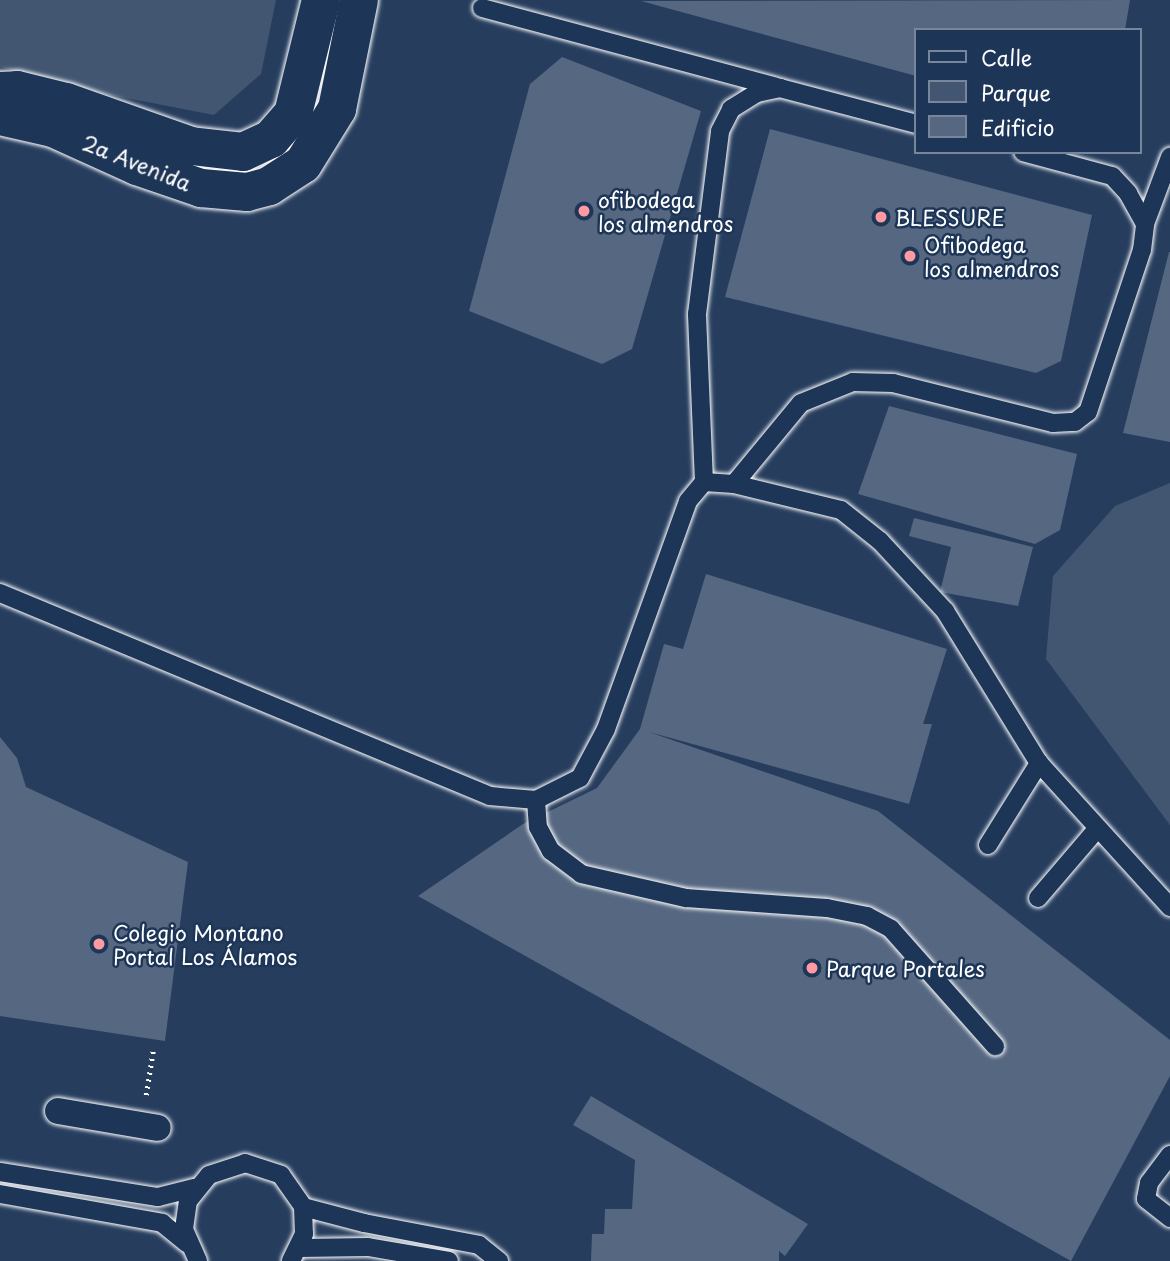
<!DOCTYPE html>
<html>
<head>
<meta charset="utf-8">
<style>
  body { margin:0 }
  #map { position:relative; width:1170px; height:1261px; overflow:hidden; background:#263d5e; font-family:"Playpen Sans",sans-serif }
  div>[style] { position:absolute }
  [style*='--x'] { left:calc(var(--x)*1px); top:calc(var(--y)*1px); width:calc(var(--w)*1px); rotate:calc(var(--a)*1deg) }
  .green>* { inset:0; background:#425672 }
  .building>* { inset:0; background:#556781 }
  .path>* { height:4.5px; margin-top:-2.25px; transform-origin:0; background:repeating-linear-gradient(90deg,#fff 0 2px,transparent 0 7px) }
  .roads { filter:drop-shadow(0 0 2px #fff) drop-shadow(0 0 2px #fff) }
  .service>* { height:18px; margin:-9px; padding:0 9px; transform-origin:9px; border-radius:9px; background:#1d3557 }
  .pedestrian>* { height:26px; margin:-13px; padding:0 13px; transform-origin:13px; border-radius:13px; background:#1d3557 }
  .primary>* { height:38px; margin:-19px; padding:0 19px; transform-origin:19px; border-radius:19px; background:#1d3557 }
  .dots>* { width:19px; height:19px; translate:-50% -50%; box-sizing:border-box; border:4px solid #1d3557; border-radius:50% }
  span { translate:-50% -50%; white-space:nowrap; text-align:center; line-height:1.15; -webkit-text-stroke:5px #1d3557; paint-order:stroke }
  .street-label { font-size:21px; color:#fff }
  .poi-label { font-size:21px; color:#fff }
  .left { translate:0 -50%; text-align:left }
  .legend { position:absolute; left:914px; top:28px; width:228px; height:126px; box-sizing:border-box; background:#1d3557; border:2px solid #77869a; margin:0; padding:9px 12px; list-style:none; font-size:21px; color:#fff }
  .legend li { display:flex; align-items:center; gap:14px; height:35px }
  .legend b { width:35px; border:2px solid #77869a }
</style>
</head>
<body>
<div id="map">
  <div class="green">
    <div style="clip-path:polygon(0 0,276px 0,261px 74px,214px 115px,95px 92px,0 67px)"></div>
    <div style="clip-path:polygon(1170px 483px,1170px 825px,1046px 659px,1053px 576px,1115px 506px)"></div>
  </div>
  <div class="building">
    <div style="clip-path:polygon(1130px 0,1125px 30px,916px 30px,916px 76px,641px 1px)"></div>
    <div style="clip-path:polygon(562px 57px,701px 111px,632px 349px,602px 364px,469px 311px,530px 84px)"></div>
    <div style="clip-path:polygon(770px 129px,1092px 215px,1061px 361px,1036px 373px,725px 297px)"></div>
    <div style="clip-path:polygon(1169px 252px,1170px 252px,1170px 442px,1123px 433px)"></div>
    <div style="clip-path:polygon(889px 406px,1077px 454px,1060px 530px,1035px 544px,858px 494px)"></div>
    <div style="clip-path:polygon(914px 518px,1033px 547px,1018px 606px,940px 592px,951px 547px,909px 536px)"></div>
    <div style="clip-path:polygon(706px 574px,947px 649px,923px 724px,932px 724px,909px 804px,649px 732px,878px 811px,1170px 1040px,1170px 1076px,1071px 1261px,418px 896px,523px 824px,597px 788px,640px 729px,664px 644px,683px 649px)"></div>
    <div style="clip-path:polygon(0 737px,17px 758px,26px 787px,188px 862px,165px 1041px,0 1016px)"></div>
    <div style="clip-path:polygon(591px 1096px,808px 1224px,785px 1256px,779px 1251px,779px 1261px,591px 1261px,592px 1234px,604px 1234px,605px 1209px,632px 1209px,635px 1160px,573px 1125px)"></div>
  </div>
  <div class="path">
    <div style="--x:146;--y:1095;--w:45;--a:-81"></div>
  </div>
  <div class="roads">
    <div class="service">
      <div style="--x:482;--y:8;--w:304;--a:15"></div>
      <div style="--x:1145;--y:224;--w:72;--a:-69.5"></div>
      <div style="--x:704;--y:482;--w:168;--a:-92.4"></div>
      <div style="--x:697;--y:314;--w:184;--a:-82.8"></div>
      <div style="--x:720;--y:131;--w:25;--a:-63"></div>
      <div style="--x:731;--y:109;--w:31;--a:-32"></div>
      <div style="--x:757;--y:93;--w:24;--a:-12"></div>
      <div style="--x:780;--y:88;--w:141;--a:14.8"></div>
      <div style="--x:734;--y:484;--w:105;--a:-50.4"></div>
      <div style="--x:801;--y:403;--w:56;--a:-22"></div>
      <div style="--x:853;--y:382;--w:40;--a:1.4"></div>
      <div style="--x:893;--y:383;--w:165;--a:14"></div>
      <div style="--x:1053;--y:423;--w:22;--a:-3"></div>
      <div style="--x:1075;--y:422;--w:16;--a:-38"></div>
      <div style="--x:1088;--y:412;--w:171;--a:-71.6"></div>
      <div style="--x:1142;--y:250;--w:26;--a:-83"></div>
      <div style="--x:1145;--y:224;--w:35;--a:-119"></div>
      <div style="--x:1128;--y:193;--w:23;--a:-133"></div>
      <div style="--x:1112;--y:176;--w:92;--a:-164.9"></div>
      <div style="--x:0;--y:593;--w:530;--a:22.5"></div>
      <div style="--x:490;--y:796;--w:46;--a:5"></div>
      <div style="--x:536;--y:800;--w:49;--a:-26.6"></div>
      <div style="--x:580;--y:778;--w:55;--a:-62"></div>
      <div style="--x:606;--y:729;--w:242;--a:-70.2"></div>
      <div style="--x:688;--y:501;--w:25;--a:-50"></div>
      <div style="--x:704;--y:482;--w:30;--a:4"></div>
      <div style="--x:734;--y:484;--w:110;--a:13.7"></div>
      <div style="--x:841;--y:510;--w:50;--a:38.5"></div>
      <div style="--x:880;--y:541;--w:96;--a:47.1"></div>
      <div style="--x:945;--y:611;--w:179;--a:58.3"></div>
      <div style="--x:1039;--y:763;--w:195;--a:47.7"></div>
      <div style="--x:536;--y:800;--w:27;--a:86"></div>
      <div style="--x:538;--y:827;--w:27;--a:62"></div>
      <div style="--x:551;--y:851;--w:38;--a:37"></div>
      <div style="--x:581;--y:874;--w:108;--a:12.9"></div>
      <div style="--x:686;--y:898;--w:141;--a:4.1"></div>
      <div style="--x:827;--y:908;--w:41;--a:11.3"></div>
      <div style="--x:867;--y:916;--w:27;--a:28"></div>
      <div style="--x:891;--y:929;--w:157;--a:48.4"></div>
      <div style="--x:988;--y:845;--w:97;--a:-58.1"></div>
      <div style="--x:1038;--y:898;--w:91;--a:-49.5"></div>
      <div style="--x:1170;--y:1155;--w:35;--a:127"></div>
      <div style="--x:1149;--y:1183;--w:16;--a:101"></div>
      <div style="--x:1146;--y:1199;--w:31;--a:38"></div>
      <div style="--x:0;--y:1172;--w:160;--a:9"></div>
      <div style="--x:158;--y:1197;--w:38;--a:-14"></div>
      <div style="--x:0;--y:1194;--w:165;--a:10.1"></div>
      <div style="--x:162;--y:1223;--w:32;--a:39"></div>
      <div style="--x:303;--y:1207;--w:63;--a:14.7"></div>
      <div style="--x:364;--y:1223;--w:117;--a:10.8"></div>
      <div style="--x:479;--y:1245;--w:26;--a:39"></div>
      <div style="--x:300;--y:1248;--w:68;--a:-0.8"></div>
      <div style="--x:368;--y:1247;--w:82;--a:9.8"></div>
      <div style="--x:198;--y:1261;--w:35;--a:-114"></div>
      <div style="--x:184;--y:1229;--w:28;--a:-82"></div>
      <div style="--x:188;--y:1201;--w:33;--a:-51"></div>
      <div style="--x:209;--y:1175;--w:38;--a:-18"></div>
      <div style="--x:245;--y:1163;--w:38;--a:18"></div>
      <div style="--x:281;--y:1175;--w:39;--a:55"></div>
      <div style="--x:303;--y:1207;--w:27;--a:88"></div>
      <div style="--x:304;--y:1234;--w:30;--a:116"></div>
    </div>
    <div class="pedestrian">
      <div style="--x:58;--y:1111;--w:101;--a:9.6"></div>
    </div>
    <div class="primary">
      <div style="--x:0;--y:91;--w:17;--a:-3"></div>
      <div style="--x:17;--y:90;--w:50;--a:13.8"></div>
      <div style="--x:66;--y:102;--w:133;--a:19.4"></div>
      <div style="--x:191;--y:146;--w:52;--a:6.6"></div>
      <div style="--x:243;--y:152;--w:31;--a:-25"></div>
      <div style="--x:271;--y:139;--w:33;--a:-49"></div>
      <div style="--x:293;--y:114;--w:117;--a:-76.2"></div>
      <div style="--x:0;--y:116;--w:54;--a:12.8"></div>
      <div style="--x:53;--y:128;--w:92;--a:24.3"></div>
      <div style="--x:137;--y:166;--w:68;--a:19"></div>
      <div style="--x:201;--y:188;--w:46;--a:5"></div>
      <div style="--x:247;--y:192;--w:23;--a:-15"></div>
      <div style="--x:269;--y:186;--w:40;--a:-32.9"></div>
      <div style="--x:303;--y:164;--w:65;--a:-58.3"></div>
      <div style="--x:337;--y:109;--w:111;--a:-78.6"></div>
    </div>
  </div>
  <div class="dots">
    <div style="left:584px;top:211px;background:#ff9aa2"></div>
    <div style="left:881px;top:217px;background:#ff9aa2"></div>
    <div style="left:910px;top:256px;background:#ff9aa2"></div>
    <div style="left:99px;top:944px;background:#ff9aa2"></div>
    <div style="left:812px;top:968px;background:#ff9aa2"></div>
  </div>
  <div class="street-label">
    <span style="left:137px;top:162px;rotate:22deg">2a Avenida</span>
  </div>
  <div class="poi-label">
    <span class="left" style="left:598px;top:211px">ofibodega<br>los almendros</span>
    <span class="left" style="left:895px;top:217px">BLESSURE</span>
    <span class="left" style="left:924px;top:256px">Ofibodega<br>los almendros</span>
    <span class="left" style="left:113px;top:944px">Colegio Montano<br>Portal Los Álamos</span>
    <span class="left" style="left:826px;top:968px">Parque Portales</span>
  </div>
  <ul class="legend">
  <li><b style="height:9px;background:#1d3557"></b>Calle</li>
  <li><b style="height:19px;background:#425672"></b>Parque</li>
  <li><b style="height:19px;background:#556781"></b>Edificio</li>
  </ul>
</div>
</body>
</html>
